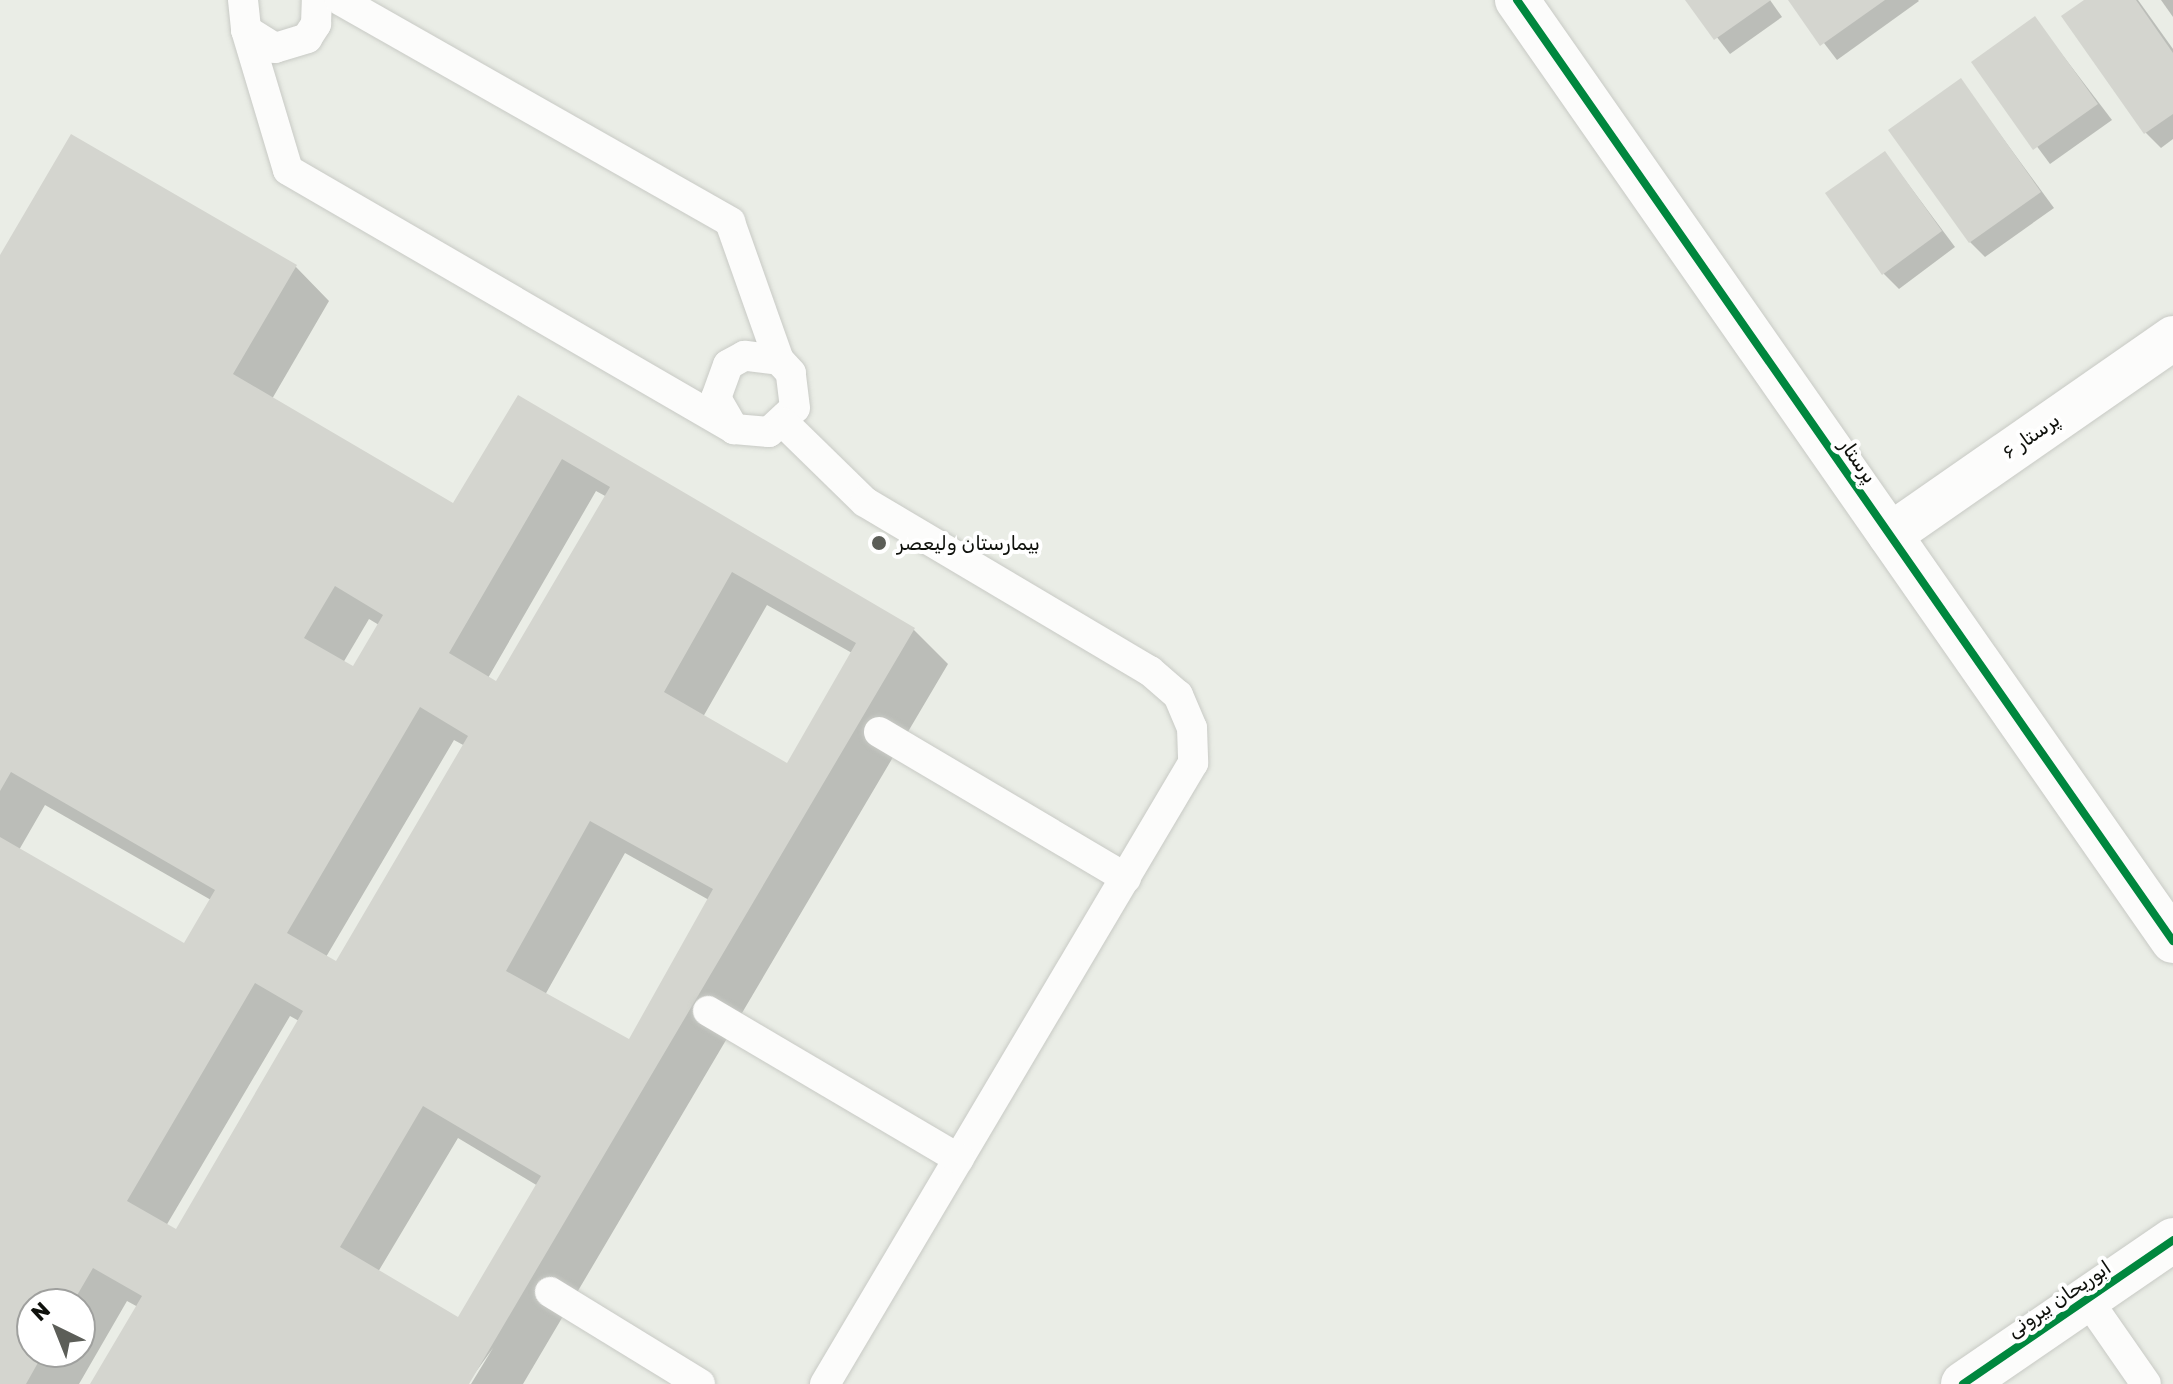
<!DOCTYPE html>
<html>
<head>
<meta charset="utf-8">
<style>
  body { margin:0 }
  #map { position:relative; width:2173px; height:1384px; overflow:hidden; background:#eaede6; font-family:Rubik,"Noto Naskh Arabic",sans-serif }
  div>[style] { position:absolute }
  [style*='--x'] { left:calc(var(--x)*1px); top:calc(var(--y)*1px); width:calc(var(--w)*1px); rotate:calc(var(--a)*1deg) }
  .shadow>* { inset:0; background:#0003 }
  .building>* { inset:0; background:#d4d5cf }
  .roads { filter:drop-shadow(0 0 2px #c8cac5) drop-shadow(0 0 2px #c8cac5) }
  .service>* { height:30px; margin:-15px; padding:0 15px; transform-origin:15px; border-radius:15px; background:#fcfcfb }
  .minor>* { height:44px; margin:-22px; padding:0 22px; transform-origin:22px; border-radius:22px; background:#fcfcfb }
  .tertiary>* { height:44px; margin:-22px; padding:0 22px; transform-origin:22px; border-radius:22px; background:#fcfcfb }
  .cycleway>* { height:8px; margin:-4px; padding:0 4px; transform-origin:4px; border-radius:4px; background:#00873e }
  .dots>* { width:22px; height:22px; translate:-50% -50%; box-sizing:border-box; border:4px solid #fff; border-radius:50% }
  span { translate:-50% -50%; white-space:nowrap; text-align:center; line-height:1.15; -webkit-text-stroke:8px #fff; paint-order:stroke }
  .street-label { font-size:20px; color:#0f110c }
  .poi-label { font-size:20px; color:#0f110c }
  .left { translate:0 -50%; text-align:left }
  .north { position:absolute; left:16px; top:1288px; width:80px; height:80px; box-sizing:border-box; background:#fff; border:2px solid #9fa09e; border-radius:50%; rotate:317deg; font-size:22px; font-weight:700; line-height:32px; text-align:center; color:#0f110c }
  .north::after { content:''; display:block; margin:auto; width:28px; height:36px; background:#5c5e58; clip-path:polygon(50% 0,100% 100%,50% 72%,0 100%) }
</style>
</head>
<body>
<div id="map">
  <div class="shadow">
    <div style="clip-path:polygon(1688px 0,1770px 0,1782px 17px,1730px 54px)"></div>
    <div style="clip-path:polygon(1791px 0,1918px 0,1919px 1px,1837px 60px)"></div>
    <div style="clip-path:polygon(2087px 0,2138px 0,2173px 49px,2173px 139px,2161px 148px,2146px 133px)"></div>
    <div style="clip-path:polygon(2161px 0,2173px 0,2173px 17px)"></div>
    <div style="clip-path:polygon(2035px 19px,2112px 120px,2050px 164px,1974px 62px)"></div>
    <div style="clip-path:polygon(1961px 81px,2054px 208px,1985px 257px,1970px 242px)"></div>
    <div style="clip-path:polygon(1885px 153px,1955px 247px,1899px 289px,1884px 274px)"></div>
    <div style="clip-path:polygon(evenodd,0 259px,296px 267px,329px 301px,272px 399px,454px 505px,518px 398px,914px 630px,948px 664px,523px 1384px,471px 1384px,493px 1348px,467px 1384px,93px 1384px,138px 1307px,127px 1301px,79px 1384px,0 1384px,0 259px,596px 491px,607px 497px,497px 683px,488px 678px,596px 491px,0 259px,767px 605px,852px 653px,788px 766px,703px 717px,767px 605px,0 259px,369px 619px,379px 625px,353px 669px,343px 663px,369px 619px,0 259px,454px 740px,465px 746px,337px 963px,326px 957px,454px 740px,0 259px,45px 805px,211px 900px,185px 946px,19px 850px,45px 805px,0 259px,625px 853px,709px 900px,630px 1042px,545px 995px,625px 853px,0 259px,290px 1016px,299px 1021px,177px 1232px,166px 1226px,290px 1016px,0 259px,458px 1138px,538px 1186px,458px 1319px,378px 1272px,458px 1138px,0 259px,32px 1304px,80px 1304px,80px 1352px,32px 1352px,32px 1304px)"></div>
  </div>
  <div class="building">
    <div style="clip-path:polygon(1685px 0,1771px 0,1714px 40px)"></div>
    <div style="clip-path:polygon(1788px 0,1885px 0,1820px 46px)"></div>
    <div style="clip-path:polygon(2084px 0,2136px 0,2173px 53px,2173px 114px,2144px 134px,2061px 16px)"></div>
    <div style="clip-path:polygon(2035px 16px,2098px 104px,2033px 150px,1971px 62px)"></div>
    <div style="clip-path:polygon(1961px 78px,2041px 192px,1969px 243px,1888px 130px)"></div>
    <div style="clip-path:polygon(evenodd,71px 134px,297px 265px,233px 374px,453px 503px,518px 395px,915px 628px,469px 1384px,90px 1384px,142px 1296px,93px 1268px,72px 1304px,32px 1304px,32px 1352px,44px 1352px,26px 1384px,0 1384px,0 837px,184px 943px,215px 890px,11px 772px,0 791px,0 255px,71px 134px,562px 459px,610px 487px,496px 681px,449px 653px,562px 459px,71px 134px,732px 572px,856px 643px,787px 763px,664px 692px,732px 572px,71px 134px,335px 586px,383px 615px,353px 666px,304px 638px,335px 586px,71px 134px,420px 707px,468px 736px,336px 961px,287px 933px,420px 707px,71px 134px,590px 821px,713px 889px,629px 1039px,506px 971px,590px 821px,71px 134px,255px 983px,303px 1011px,176px 1229px,127px 1201px,255px 983px,71px 134px,423px 1106px,541px 1176px,458px 1317px,340px 1247px,423px 1106px)"></div>
    <div style="clip-path:polygon(1885px 151px,1942px 231px,1882px 275px,1825px 193px)"></div>
  </div>
  <div class="roads">
    <div class="service">
      <div style="--x:243;--y:0;--w:30;--a:84"></div>
      <div style="--x:246;--y:30;--w:34;--a:32"></div>
      <div style="--x:275;--y:48;--w:34;--a:-17"></div>
      <div style="--x:307;--y:38;--w:17;--a:-57"></div>
      <div style="--x:316;--y:24;--w:24;--a:-88"></div>
      <div style="--x:340;--y:0;--w:449;--a:29.6"></div>
      <div style="--x:730;--y:222;--w:146;--a:70.5"></div>
      <div style="--x:246;--y:30;--w:146;--a:73.3"></div>
      <div style="--x:288;--y:170;--w:516;--a:30.14"></div>
      <div style="--x:734;--y:429;--w:35;--a:5"></div>
      <div style="--x:769;--y:432;--w:35;--a:-43"></div>
      <div style="--x:795;--y:408;--w:35;--a:-97"></div>
      <div style="--x:791;--y:373;--w:18;--a:-133"></div>
      <div style="--x:779;--y:360;--w:35;--a:-173"></div>
      <div style="--x:744;--y:356;--w:18;--a:151"></div>
      <div style="--x:728;--y:365;--w:35;--a:110"></div>
      <div style="--x:716;--y:398;--w:36;--a:60"></div>
      <div style="--x:784;--y:423;--w:113;--a:44.3"></div>
      <div style="--x:865;--y:502;--w:331;--a:30.7"></div>
      <div style="--x:1150;--y:671;--w:37;--a:41"></div>
      <div style="--x:1178;--y:695;--w:36;--a:67"></div>
      <div style="--x:1192;--y:728;--w:35;--a:88"></div>
      <div style="--x:1193;--y:763;--w:722;--a:120.65"></div>
      <div style="--x:879;--y:732;--w:287;--a:30.6"></div>
      <div style="--x:708;--y:1011;--w:291;--a:30.5"></div>
      <div style="--x:550;--y:1292;--w:176;--a:31.5"></div>
      <div style="--x:2087;--y:1299;--w:103;--a:55.2"></div>
    </div>
    <div class="minor">
      <div style="--x:1890;--y:535;--w:345;--a:-34.8"></div>
    </div>
    <div class="tertiary">
      <div style="--x:1517;--y:0;--w:1147;--a:55.12"></div>
      <div style="--x:1963;--y:1384;--w:255;--a:-34.4"></div>
    </div>
  </div>
  <div class="cycleway">
    <div style="--x:1517;--y:0;--w:1147;--a:55.12"></div>
    <div style="--x:1963;--y:1384;--w:255;--a:-34.4"></div>
  </div>
  <div class="dots">
    <div style="left:879px;top:543px;background:#5c5e58"></div>
  </div>
  <div class="street-label">
    <span style="left:2031px;top:436px;rotate:-35deg">پرستار ۶</span>
    <span style="left:1858px;top:461px;rotate:55deg">پرستار</span>
    <span style="left:2059px;top:1299px;rotate:-34deg">ابوریحان بیرونی</span>
  </div>
  <div class="poi-label">
    <span class="left" style="left:897px;top:543px">بیمارستان ولیعصر</span>
  </div>
  <div class="north">N</div>
</div>
</body>
</html>
